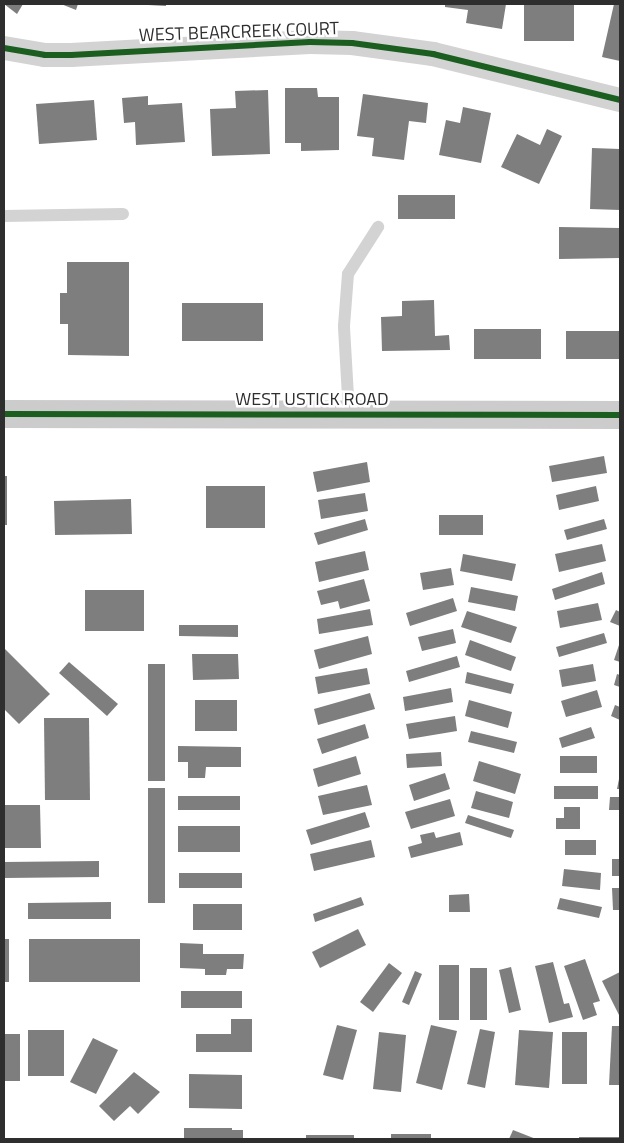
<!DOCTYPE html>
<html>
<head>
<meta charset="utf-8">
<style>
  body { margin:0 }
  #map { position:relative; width:624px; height:1143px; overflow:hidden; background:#fff; font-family:"Titillium Web",sans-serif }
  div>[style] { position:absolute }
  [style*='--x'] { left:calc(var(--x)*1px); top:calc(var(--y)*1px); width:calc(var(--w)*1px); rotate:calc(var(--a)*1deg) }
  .building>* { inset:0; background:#7e7e7e }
  .lane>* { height:12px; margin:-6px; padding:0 6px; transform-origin:6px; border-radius:6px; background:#d3d3d3 }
  .street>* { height:24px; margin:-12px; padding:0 12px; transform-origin:12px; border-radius:12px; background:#d3d3d3 }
  .secondary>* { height:28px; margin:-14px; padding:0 14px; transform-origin:14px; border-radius:14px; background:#ccc }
  .cycleway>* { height:6px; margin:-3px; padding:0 3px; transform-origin:3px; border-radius:3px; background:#1b5e20 }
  span { translate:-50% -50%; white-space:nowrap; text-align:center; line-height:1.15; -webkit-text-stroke:5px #fff; paint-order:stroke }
  .street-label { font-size:18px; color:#2e2e2e }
  .frame { position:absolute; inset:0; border:5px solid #2e2e2e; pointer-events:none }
</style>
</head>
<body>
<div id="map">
  <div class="building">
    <div style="clip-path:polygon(4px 4px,23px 4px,17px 14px)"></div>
    <div style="clip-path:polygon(61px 4px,78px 4px,76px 10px)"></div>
    <div style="clip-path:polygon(148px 4px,166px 4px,166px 6px,148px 5px)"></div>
    <div style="clip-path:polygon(445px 4px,506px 4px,502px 29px,466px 23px,468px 10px,445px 7px)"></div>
    <div style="clip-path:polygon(524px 4px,574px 4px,574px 41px,524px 41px)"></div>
    <div style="clip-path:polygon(614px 4px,620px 4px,620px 61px,602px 57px)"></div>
    <div style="clip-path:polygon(285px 88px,317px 88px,318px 97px,339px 97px,339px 150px,301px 151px,301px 143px,285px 143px)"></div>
    <div style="clip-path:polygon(268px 90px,270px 154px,212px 156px,210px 109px,236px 108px,235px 91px)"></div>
    <div style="clip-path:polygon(363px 94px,428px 103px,426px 123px,409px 121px,404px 160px,372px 156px,374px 138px,357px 136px)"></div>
    <div style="clip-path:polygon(148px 96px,148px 105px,182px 103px,185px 142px,136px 145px,135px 122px,124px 123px,122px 98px)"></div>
    <div style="clip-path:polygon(94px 100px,97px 140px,39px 144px,36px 104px)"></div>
    <div style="clip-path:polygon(463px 107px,491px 113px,481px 163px,439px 155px,446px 120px,460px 123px)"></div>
    <div style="clip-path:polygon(547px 129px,562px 136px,539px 184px,501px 167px,517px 134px,540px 145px)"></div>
    <div style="clip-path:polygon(592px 148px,620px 149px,620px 210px,590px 209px)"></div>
    <div style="clip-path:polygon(398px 195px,455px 195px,455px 219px,398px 219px)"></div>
    <div style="clip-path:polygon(559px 227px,620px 228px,620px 258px,559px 259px)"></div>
    <div style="clip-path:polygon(67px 262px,129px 262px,129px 356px,68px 355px,68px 324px,60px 324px,60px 293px,67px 293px)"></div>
    <div style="clip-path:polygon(434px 300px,435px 336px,449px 335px,450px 350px,382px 351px,381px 317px,402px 316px,402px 301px)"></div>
    <div style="clip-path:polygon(182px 303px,263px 303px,263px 341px,182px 341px)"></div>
    <div style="clip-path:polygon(474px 329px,541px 329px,541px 359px,474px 359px)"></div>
    <div style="clip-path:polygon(566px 331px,620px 331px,620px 359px,566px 359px)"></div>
    <div style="clip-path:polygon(604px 456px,607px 473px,552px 482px,549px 466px)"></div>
    <div style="clip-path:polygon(367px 462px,370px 482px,317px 492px,313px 472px)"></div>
    <div style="clip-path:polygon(4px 476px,7px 476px,7px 525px,4px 525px)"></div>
    <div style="clip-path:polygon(206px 486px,265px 486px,265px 528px,206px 528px)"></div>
    <div style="clip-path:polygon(596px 486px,599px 501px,559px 510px,556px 495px)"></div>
    <div style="clip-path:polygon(365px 493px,368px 511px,321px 519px,318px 500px)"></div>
    <div style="clip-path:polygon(131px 499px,132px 534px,55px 535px,54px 501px)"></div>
    <div style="clip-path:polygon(439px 515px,483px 515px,483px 535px,439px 535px)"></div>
    <div style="clip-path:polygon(365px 519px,368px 530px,318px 545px,314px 533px)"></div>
    <div style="clip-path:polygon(604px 519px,607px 529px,567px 540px,564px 530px)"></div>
    <div style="clip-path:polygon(602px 544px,606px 561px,559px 572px,555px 554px)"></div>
    <div style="clip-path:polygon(365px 551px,369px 570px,319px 582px,315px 562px)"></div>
    <div style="clip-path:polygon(463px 554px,516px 564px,512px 581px,460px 571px)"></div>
    <div style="clip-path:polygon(451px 568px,454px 585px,423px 590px,420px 573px)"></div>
    <div style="clip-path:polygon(602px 572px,605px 584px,555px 600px,552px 589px)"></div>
    <div style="clip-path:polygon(364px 579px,370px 601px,340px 609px,338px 601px,321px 605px,317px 591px)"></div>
    <div style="clip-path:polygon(471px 587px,518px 596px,515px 611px,468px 602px)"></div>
    <div style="clip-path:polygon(85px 590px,144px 590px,144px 631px,85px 631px)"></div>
    <div style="clip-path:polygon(453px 598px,457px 611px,410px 626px,406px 613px)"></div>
    <div style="clip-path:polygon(598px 603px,602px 620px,560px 628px,557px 611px)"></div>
    <div style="clip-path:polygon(370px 609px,373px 625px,319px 634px,317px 619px)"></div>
    <div style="clip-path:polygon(616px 610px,620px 612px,620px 626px,610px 622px)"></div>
    <div style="clip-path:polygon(467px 611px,517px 627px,511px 643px,461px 627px)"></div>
    <div style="clip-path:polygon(179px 625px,238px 625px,238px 637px,179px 636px)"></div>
    <div style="clip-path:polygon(453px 629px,456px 643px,422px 651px,418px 637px)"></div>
    <div style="clip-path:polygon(604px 633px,607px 643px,559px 657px,556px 647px)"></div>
    <div style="clip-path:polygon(368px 636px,372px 654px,319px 669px,314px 650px)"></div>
    <div style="clip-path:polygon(470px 640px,516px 657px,511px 671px,465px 655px)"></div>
    <div style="clip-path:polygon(620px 642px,620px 662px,614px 660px)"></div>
    <div style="clip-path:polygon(4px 648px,50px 694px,19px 724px,4px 709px)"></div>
    <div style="clip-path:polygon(192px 654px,238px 654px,239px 679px,193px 680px)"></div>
    <div style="clip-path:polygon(457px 656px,460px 667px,409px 682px,406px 671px)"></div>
    <div style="clip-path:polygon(69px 662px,118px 704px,107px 716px,59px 673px)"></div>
    <div style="clip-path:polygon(148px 664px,165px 664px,165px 781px,148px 781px)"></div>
    <div style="clip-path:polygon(593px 664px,596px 681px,562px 687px,559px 670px)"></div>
    <div style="clip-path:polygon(367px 668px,370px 684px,318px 694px,315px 677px)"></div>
    <div style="clip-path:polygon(467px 672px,514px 684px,511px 694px,465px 683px)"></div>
    <div style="clip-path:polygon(617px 674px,620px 675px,620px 687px,614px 685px)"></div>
    <div style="clip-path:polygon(451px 688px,453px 702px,405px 711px,403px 697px)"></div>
    <div style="clip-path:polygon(597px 690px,602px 707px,566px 717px,561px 701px)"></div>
    <div style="clip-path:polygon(370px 693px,375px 709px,318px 725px,314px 709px)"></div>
    <div style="clip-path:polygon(195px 700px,237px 700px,237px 731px,195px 731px)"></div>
    <div style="clip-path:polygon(469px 700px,512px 712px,508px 728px,465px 716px)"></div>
    <div style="clip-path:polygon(615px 705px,620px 707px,620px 720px,611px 716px)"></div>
    <div style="clip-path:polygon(455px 716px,457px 731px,409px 739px,406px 724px)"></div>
    <div style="clip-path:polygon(44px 718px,89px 718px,90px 800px,45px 800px)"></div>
    <div style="clip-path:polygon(365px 724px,369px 738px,322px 754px,317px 739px)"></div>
    <div style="clip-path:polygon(591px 727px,595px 738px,562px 748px,559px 738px)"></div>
    <div style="clip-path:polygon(471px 731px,517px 742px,514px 753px,468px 742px)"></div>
    <div style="clip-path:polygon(178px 746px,241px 747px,241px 767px,206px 767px,205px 778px,188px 778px,188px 762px,178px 762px)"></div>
    <div style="clip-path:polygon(441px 752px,442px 766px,407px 768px,406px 754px)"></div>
    <div style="clip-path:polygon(356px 756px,361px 774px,318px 787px,313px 769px)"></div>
    <div style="clip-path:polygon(560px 756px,597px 756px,597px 773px,560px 773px)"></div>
    <div style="clip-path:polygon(479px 761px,521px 774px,515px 794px,473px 781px)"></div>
    <div style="clip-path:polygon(445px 773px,450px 789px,414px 801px,409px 785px)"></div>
    <div style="clip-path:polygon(620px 774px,620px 789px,617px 789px)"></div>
    <div style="clip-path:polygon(367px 785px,372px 805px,323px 815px,318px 796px)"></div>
    <div style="clip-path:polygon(554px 786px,598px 786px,598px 799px,554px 799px)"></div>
    <div style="clip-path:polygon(148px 788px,165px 788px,165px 903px,148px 903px)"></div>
    <div style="clip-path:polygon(476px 791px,513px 802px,509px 818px,471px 808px)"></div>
    <div style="clip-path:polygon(178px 796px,240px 796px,240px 810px,178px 810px)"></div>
    <div style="clip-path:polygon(610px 797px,620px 797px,620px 810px,609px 810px)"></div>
    <div style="clip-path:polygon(450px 799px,455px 816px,411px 829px,405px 812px)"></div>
    <div style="clip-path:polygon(4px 805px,40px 805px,41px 848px,4px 848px)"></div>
    <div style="clip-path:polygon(564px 807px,580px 807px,580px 829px,556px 829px,556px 818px,564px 818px)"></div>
    <div style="clip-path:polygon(365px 812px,370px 827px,311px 845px,306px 830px)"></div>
    <div style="clip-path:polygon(468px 815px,514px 830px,511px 838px,465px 823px)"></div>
    <div style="clip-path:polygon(178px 826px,240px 826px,240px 852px,178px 852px)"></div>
    <div style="clip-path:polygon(434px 832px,436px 838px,460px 832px,463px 845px,411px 858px,408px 847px,422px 843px,420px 835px)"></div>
    <div style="clip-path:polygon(371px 840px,375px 857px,314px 871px,310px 854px)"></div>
    <div style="clip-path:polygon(565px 840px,596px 840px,596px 855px,565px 855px)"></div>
    <div style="clip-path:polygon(612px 859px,620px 859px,620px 876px,612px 876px)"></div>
    <div style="clip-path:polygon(99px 861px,99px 877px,4px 878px,4px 862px)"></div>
    <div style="clip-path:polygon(564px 869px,601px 873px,600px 890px,562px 886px)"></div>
    <div style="clip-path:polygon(179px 873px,242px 873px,242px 888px,179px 888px)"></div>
    <div style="clip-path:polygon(612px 888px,620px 888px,620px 910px,613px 910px)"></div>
    <div style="clip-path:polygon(469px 894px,470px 912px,449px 912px,449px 895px)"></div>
    <div style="clip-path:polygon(361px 897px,364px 905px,315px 922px,313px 914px)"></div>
    <div style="clip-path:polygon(560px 898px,602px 907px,599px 918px,557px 909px)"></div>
    <div style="clip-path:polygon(111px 902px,111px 919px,28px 919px,28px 903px)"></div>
    <div style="clip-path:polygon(193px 904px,242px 904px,242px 930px,193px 930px)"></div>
    <div style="clip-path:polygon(358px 929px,366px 945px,320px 968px,312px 952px)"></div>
    <div style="clip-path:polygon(4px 939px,9px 939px,9px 982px,4px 982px)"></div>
    <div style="clip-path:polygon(29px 939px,140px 939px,140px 982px,29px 982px)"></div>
    <div style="clip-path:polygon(180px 943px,203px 944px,203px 954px,244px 954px,243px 969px,227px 969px,226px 975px,205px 975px,205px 969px,180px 968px)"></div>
    <div style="clip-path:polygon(585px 959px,600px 1001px,593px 1003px,597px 1015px,583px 1020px,564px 966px)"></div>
    <div style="clip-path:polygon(553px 962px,564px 1004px,569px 1003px,573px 1017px,549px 1023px,535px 966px)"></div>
    <div style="clip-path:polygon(389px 963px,402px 973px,373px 1012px,360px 1002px)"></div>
    <div style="clip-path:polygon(439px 965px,459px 965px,459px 1020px,439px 1020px)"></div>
    <div style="clip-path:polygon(511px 967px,521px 1010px,509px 1013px,499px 970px)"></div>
    <div style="clip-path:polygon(470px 968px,487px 968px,487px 1020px,470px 1020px)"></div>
    <div style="clip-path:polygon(415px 971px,422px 974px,409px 1005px,402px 1002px)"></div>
    <div style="clip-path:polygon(620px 972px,620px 1017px,602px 981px)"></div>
    <div style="clip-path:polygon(181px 991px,242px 991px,242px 1008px,181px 1008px)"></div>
    <div style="clip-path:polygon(231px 1019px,252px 1019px,252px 1052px,196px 1052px,196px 1034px,231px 1034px)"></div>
    <div style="clip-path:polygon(337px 1025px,357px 1030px,343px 1080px,323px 1075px)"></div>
    <div style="clip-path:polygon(431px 1025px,457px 1031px,442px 1090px,416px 1083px)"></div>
    <div style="clip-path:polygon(612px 1026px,620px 1026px,620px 1085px,609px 1085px)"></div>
    <div style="clip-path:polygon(480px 1029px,495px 1032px,485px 1088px,467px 1084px)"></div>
    <div style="clip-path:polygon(28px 1030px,64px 1030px,64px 1076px,28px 1076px)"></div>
    <div style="clip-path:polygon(519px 1030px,553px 1032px,549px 1088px,515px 1085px)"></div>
    <div style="clip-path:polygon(379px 1032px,406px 1035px,401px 1092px,373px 1089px)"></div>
    <div style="clip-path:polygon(562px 1032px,587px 1032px,587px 1084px,562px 1084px)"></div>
    <div style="clip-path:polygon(4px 1034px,20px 1034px,20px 1081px,4px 1081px)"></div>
    <div style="clip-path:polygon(93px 1038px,118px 1050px,96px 1094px,70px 1082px)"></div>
    <div style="clip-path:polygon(134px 1072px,160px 1092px,138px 1114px,130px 1106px,114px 1121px,99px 1106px)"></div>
    <div style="clip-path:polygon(189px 1074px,242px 1075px,242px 1109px,189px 1108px)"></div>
    <div style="clip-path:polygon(184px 1128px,232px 1128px,232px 1130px,243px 1130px,243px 1139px,184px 1139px)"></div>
    <div style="clip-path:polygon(513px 1130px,536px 1139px,509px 1139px)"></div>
    <div style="clip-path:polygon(391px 1134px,431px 1134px,431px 1139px,391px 1139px)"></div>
    <div style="clip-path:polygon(306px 1135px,354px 1135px,354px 1139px,306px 1139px)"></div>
    <div style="clip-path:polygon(579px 1137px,620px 1137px,620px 1139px,579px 1139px)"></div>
  </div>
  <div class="lane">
    <div style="--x:4;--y:216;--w:119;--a:-1"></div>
    <div style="--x:349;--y:414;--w:88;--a:-93.3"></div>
    <div style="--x:344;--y:326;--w:52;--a:-85.6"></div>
    <div style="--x:348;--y:274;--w:56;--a:-57.4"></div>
  </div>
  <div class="street">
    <div style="--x:4;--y:48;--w:42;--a:9.7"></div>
    <div style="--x:45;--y:55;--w:26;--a:0"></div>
    <div style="--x:71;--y:55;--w:239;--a:-3.1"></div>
    <div style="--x:310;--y:42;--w:42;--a:1.4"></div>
    <div style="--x:352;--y:43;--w:82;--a:7.7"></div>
    <div style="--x:433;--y:54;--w:193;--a:13.8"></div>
  </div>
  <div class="secondary">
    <div style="--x:4;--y:414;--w:616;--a:0.09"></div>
  </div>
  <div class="cycleway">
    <div style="--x:4;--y:48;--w:42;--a:9.7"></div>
    <div style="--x:45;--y:55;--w:26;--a:0"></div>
    <div style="--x:71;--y:55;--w:239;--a:-3.1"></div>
    <div style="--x:310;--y:42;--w:42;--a:1.4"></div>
    <div style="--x:352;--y:43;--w:82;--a:7.7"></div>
    <div style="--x:433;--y:54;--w:193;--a:13.8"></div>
    <div style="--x:4;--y:414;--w:616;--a:0.09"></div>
  </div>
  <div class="street-label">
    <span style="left:239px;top:32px;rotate:-2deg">WEST BEARCREEK COURT</span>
    <span style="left:312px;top:399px">WEST USTICK ROAD</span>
  </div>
  <div class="frame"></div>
</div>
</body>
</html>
